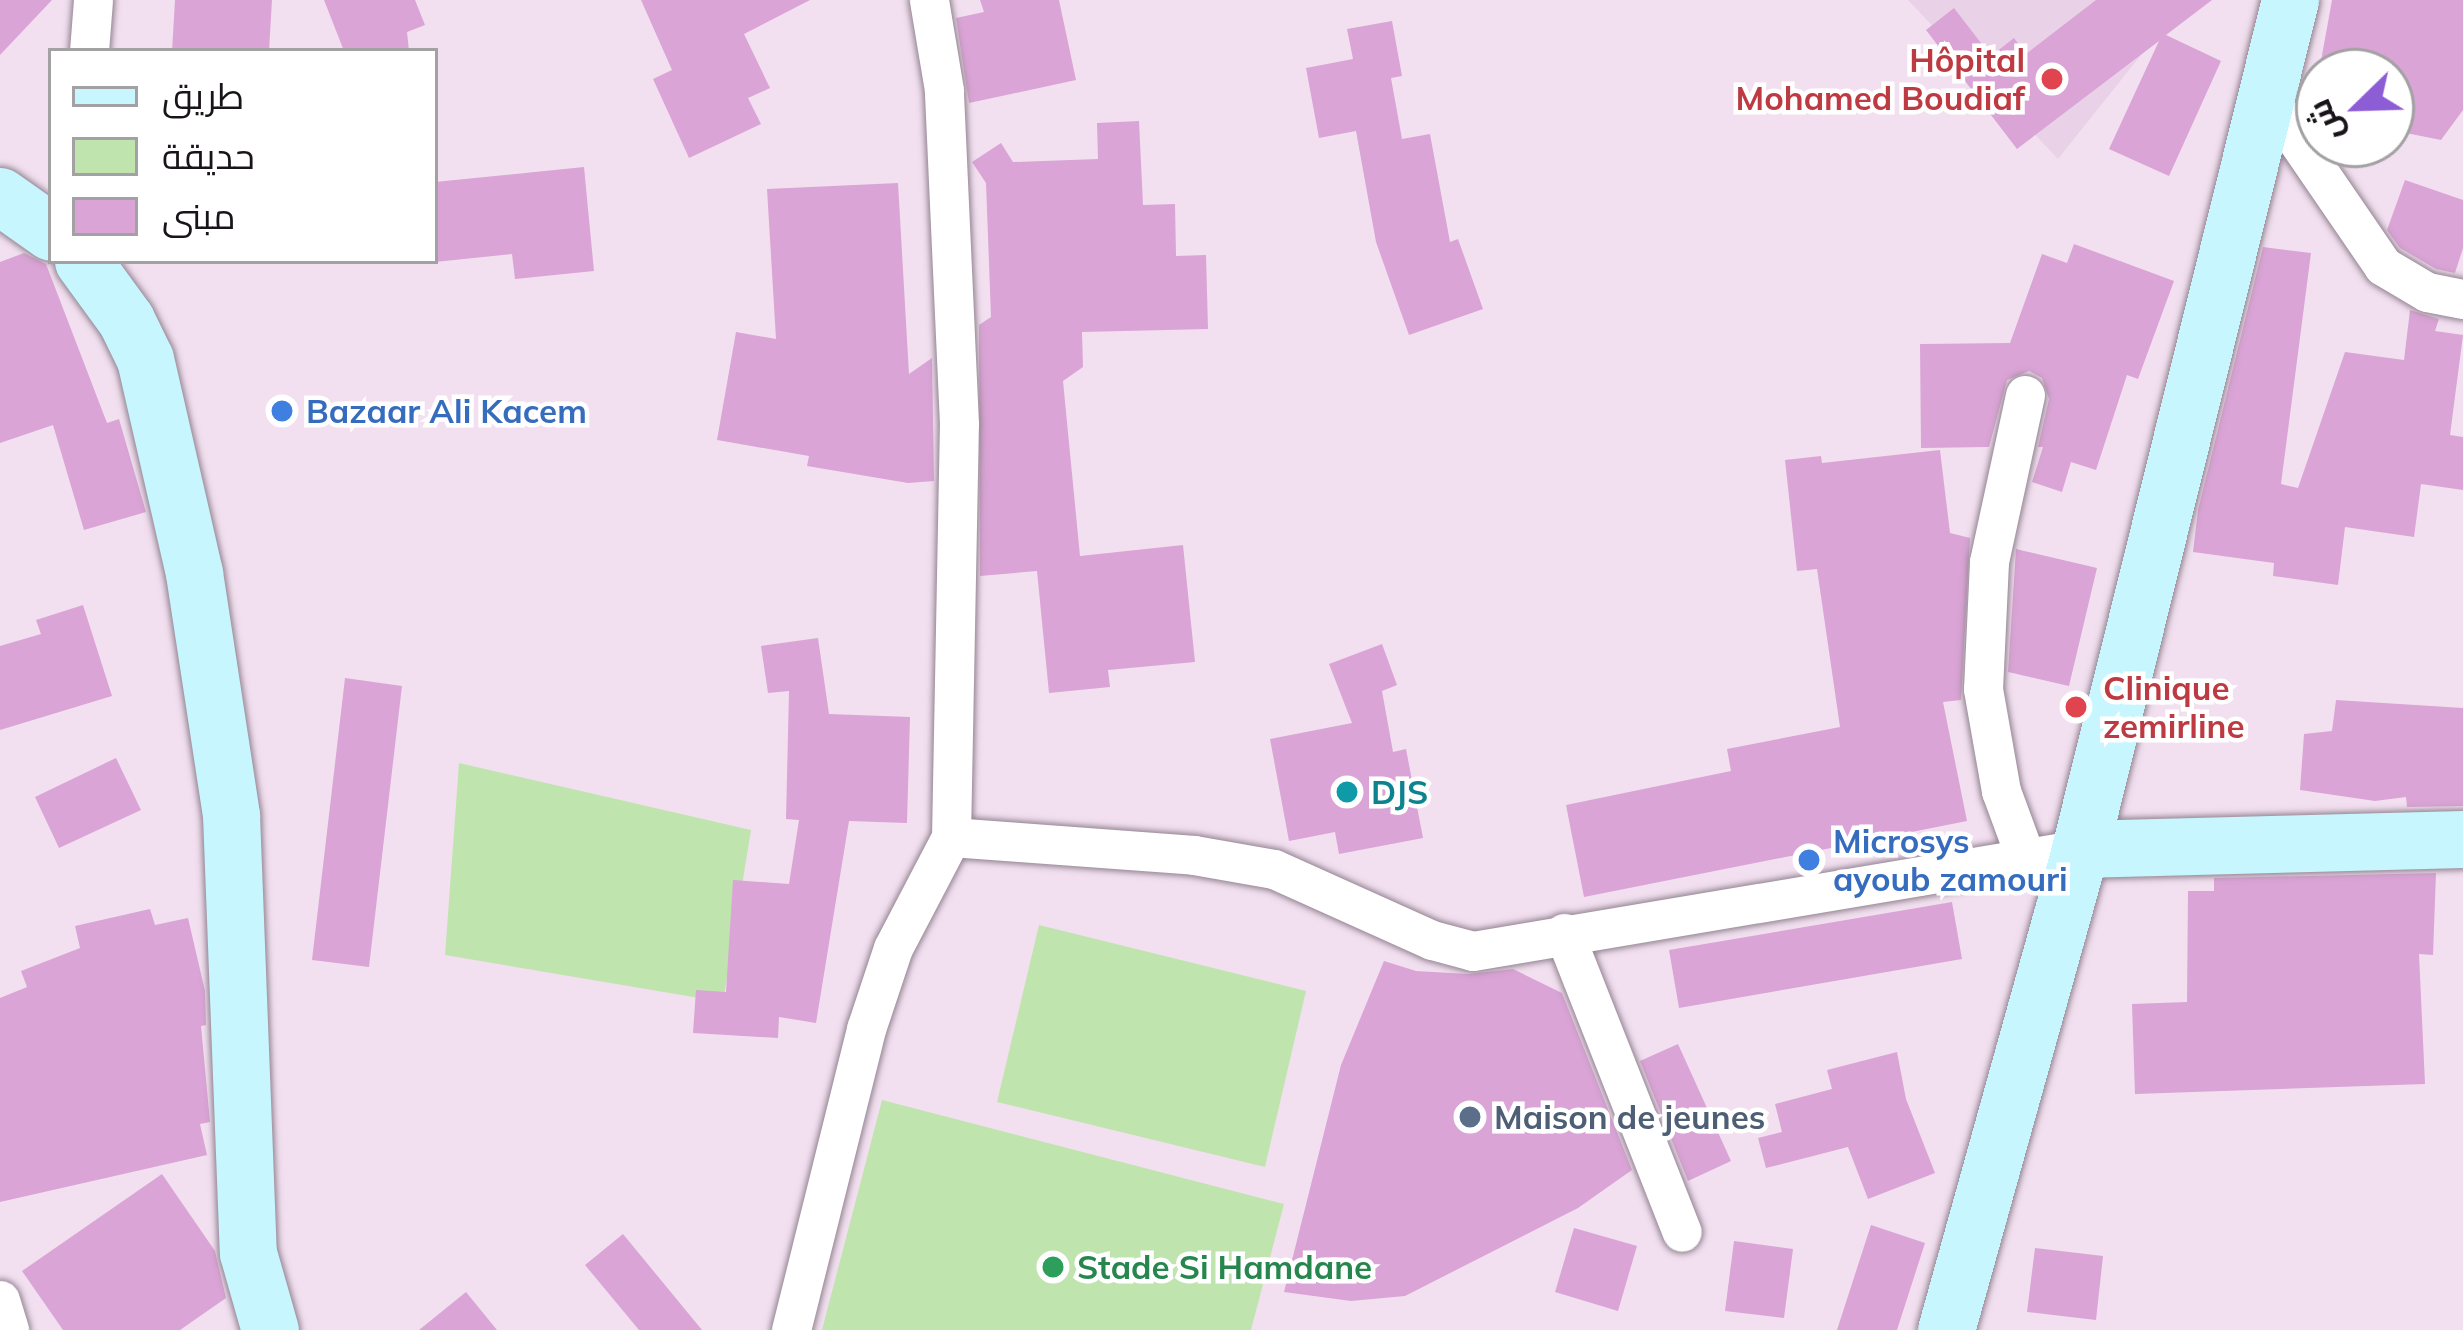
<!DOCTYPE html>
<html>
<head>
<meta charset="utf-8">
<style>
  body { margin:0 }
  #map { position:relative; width:2463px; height:1330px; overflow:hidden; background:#f2e0f0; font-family:Mulish,Cairo,sans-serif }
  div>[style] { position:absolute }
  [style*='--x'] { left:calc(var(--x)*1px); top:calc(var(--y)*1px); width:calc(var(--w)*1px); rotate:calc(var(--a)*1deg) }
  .built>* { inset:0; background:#e9d2e7 }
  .green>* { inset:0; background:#c0e4ad }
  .building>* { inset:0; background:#daa4d6 }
  .roads { filter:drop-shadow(0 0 3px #948492) drop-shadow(0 0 3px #948492) }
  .street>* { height:39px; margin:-19.5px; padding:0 19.5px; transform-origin:19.5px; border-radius:19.5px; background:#fff }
  .secondary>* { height:57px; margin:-28.5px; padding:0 28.5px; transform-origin:28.5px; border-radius:28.5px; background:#c7f6fe }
  .dots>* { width:33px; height:33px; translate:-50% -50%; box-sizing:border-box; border:6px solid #fff; border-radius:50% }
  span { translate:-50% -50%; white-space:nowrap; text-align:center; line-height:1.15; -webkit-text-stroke:9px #fff; paint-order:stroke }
  .health-label { font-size:33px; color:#be3a42; font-weight:700 }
  .right { translate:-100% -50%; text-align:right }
  .left { translate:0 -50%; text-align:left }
  .shop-label { font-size:33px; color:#366cbe; font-weight:700 }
  .culture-label { font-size:33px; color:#0d838f; font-weight:700 }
  .service-label { font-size:33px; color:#4e5e75; font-weight:700 }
  .leisure-label { font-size:33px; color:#27864d; font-weight:700 }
  .legend { position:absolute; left:48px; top:48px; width:390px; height:216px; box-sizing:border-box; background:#fff; border:3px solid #a3a1a3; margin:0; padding:15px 21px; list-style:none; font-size:36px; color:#191419 }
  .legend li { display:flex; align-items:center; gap:24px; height:60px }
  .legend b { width:60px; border:3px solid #a3a1a3 }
  .north { position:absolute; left:2295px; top:48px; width:120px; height:120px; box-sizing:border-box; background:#fff; border:3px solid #a3a1a3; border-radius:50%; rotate:247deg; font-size:33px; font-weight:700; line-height:48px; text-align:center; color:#191419 }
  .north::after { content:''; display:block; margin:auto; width:42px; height:54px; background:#8d5dd6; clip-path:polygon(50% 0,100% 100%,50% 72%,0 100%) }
</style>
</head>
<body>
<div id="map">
  <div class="built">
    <div style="clip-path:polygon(1908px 0,2185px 0,2058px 159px)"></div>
  </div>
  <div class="green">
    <div style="clip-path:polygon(459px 763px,751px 830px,723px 1002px,445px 955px)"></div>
    <div style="clip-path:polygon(1039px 925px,1306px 991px,1265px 1167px,997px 1102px)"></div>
    <div style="clip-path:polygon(882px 1100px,1284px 1204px,1251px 1330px,822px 1330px)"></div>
  </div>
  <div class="building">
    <div style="clip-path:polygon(0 0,52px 0,0 55px)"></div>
    <div style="clip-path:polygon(175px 0,272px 0,269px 51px,172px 51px)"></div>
    <div style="clip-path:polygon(324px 0,415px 0,425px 25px,407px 32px,409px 51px,344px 51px)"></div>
    <div style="clip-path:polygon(641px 0,810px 0,744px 34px,770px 88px,748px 98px,761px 124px,689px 158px,653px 79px,672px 70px)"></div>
    <div style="clip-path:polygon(980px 0,1059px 0,1076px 80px,969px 103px,956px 18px,984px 12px)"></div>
    <div style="clip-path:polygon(2096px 0,2212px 0,2166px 35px,2221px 61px,2169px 176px,2109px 149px,2159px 41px,2017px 149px,1926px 30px,1954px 8px,1991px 56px,2014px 38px,2026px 54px)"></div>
    <div style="clip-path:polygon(2332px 0,2463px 0,2463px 110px,2441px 140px,2391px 130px,2391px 72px,2319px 72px)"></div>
    <div style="clip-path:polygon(1392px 21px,1402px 76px,1391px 78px,1402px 139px,1430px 134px,1450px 242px,1458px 239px,1483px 309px,1409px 335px,1376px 242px,1356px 131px,1319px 138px,1306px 68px,1353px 59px,1347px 29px)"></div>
    <div style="clip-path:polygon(1139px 121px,1143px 205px,1175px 204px,1176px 256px,1206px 255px,1208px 329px,1082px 332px,1083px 367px,1063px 381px,1080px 556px,1183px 545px,1195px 662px,1108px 670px,1110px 687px,1049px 693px,1037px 571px,980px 576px,979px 325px,991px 317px,986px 183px,972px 162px,1001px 143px,1013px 162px,1098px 159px,1097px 123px)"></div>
    <div style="clip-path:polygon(584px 167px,594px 271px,515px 279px,512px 254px,435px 262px,435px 182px)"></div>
    <div style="clip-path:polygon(2405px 180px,2463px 200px,2463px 248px,2455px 273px,2436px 269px,2400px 248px,2387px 230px)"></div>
    <div style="clip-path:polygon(898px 183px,909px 374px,932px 358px,934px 481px,908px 483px,807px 466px,809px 456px,717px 440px,736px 332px,776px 339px,767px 189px)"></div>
    <div style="clip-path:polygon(2074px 244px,2174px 281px,2138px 379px,2127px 375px,2096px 470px,2071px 462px,2062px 492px,2032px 482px,2043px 447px,2038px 447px,2049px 399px,2042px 378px,2029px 371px,2007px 380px,1989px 447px,1921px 448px,1920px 344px,2010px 343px,2042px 254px,2067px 263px)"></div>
    <div style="clip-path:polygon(2263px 247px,2311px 253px,2281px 484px,2298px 488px,2345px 352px,2404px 360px,2410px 310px,2439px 319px,2435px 331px,2463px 335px,2450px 435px,2463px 437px,2463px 490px,2421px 484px,2414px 537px,2345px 527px,2338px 585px,2273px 576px,2274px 563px,2193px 552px,2198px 510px)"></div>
    <div style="clip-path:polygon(24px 253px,46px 264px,107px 423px,119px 419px,146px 512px,84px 530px,53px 425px,0 443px,0 262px)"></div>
    <div style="clip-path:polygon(1940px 450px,1950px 533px,1970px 538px,1961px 700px,1943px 702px,1967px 821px,1584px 897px,1566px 805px,1731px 771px,1727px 749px,1840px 727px,1817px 569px,1797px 571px,1785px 460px,1821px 456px,1822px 463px)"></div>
    <div style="clip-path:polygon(2016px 549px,2097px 568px,2069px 686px,2008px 672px)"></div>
    <div style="clip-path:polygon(83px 605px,112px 696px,0 730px,0 646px,41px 634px,36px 620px)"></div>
    <div style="clip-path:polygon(818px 638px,829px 714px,910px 717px,907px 823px,849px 821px,816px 1023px,779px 1017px,778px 1038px,693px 1033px,696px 990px,726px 992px,733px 880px,789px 884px,799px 820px,786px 819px,789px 691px,768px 693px,761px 646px)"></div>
    <div style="clip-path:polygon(1382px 644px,1397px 685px,1382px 691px,1393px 752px,1406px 749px,1423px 838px,1339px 854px,1335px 832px,1289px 841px,1270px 739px,1352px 723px,1329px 664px)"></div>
    <div style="clip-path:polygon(345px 678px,402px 686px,369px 967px,312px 960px)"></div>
    <div style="clip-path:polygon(2336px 700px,2463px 708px,2463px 806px,2407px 807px,2406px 797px,2375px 801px,2300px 790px,2304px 734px,2332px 731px)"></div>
    <div style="clip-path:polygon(116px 758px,141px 810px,59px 848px,35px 797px)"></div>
    <div style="clip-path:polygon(2436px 873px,2433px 955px,2419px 954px,2425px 1084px,2135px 1094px,2132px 1004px,2187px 1002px,2188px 891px,2214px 891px,2214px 878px)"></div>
    <div style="clip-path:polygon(1952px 902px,1962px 959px,1679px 1008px,1669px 950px)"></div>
    <div style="clip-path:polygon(150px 909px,155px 925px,188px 918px,205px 991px,206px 1025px,201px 1026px,210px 1122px,200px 1124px,207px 1155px,0 1202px,0 998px,27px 987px,21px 971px,80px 948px,75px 926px)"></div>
    <div style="clip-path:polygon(1384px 961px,1416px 971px,1468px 974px,1513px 969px,1562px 993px,1632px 1170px,1578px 1208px,1405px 1296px,1351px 1301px,1284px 1292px,1341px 1065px)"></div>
    <div style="clip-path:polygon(1678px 1044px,1731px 1161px,1688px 1181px,1640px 1061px)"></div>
    <div style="clip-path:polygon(1897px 1052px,1906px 1099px,1935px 1173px,1868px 1199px,1848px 1147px,1766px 1168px,1758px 1138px,1782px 1132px,1775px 1104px,1832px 1089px,1827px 1070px)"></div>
    <div style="clip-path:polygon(162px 1174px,215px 1251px,226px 1298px,180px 1330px,63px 1330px,22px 1271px)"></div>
    <div style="clip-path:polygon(1871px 1225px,1925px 1243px,1897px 1330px,1837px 1330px)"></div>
    <div style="clip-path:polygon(1574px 1228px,1637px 1246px,1618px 1311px,1555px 1292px)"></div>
    <div style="clip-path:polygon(623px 1234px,702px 1330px,639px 1330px,585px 1265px)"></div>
    <div style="clip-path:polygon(1734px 1241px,1793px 1249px,1784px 1318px,1725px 1311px)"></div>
    <div style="clip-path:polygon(2035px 1248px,2103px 1256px,2096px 1320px,2027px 1312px)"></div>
    <div style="clip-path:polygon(466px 1292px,497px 1330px,419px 1330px)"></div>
  </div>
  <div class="roads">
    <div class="street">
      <div style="--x:89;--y:51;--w:51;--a:-85.5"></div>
      <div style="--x:2266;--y:95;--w:207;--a:55.6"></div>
      <div style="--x:2383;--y:266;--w:51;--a:30.6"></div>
      <div style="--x:2427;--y:292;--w:37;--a:11"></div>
      <div style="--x:2025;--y:395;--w:171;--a:102.2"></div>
      <div style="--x:1989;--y:562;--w:127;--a:92.7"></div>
      <div style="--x:1983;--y:689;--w:104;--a:80"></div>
      <div style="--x:2001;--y:791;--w:72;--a:69.8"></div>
      <div style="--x:951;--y:837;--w:244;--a:4.2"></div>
      <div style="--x:1194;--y:855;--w:81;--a:9.9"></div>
      <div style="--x:1274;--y:869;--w:173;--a:24.2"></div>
      <div style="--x:1432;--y:940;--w:42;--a:15"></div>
      <div style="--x:1473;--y:951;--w:616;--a:-9.54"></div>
      <div style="--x:1564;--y:933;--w:321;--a:68.5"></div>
      <div style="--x:0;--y:1300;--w:31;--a:73"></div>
      <div style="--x:791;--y:1330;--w:310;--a:-76"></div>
      <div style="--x:866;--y:1029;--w:85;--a:-71.6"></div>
      <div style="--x:893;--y:948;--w:125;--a:-62.4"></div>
      <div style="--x:951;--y:837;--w:413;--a:-88.9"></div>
      <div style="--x:959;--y:424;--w:334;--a:-92.6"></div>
      <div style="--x:944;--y:90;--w:91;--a:-99.5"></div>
    </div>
    <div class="secondary">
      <div style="--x:0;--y:196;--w:62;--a:35.2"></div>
      <div style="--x:83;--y:261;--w:73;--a:53.9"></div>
      <div style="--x:126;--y:320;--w:43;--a:64"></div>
      <div style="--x:145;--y:359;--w:220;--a:77.1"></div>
      <div style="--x:194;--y:573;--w:245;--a:81.3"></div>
      <div style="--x:231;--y:815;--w:438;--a:87.8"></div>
      <div style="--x:248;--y:1253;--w:80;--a:74.1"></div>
      <div style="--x:2080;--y:849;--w:383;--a:-1.5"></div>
      <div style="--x:1946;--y:1330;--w:499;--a:-74.4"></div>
      <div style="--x:2080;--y:849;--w:875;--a:-76.11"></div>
    </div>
  </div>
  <div class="dots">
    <div style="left:2052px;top:79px;background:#e0444e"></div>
    <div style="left:282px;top:411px;background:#3f7fe0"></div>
    <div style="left:2076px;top:707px;background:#e0444e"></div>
    <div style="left:1347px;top:792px;background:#0f9aa8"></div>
    <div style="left:1809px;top:860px;background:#3f7fe0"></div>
    <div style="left:1470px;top:1117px;background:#5c6f8a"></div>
    <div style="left:1053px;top:1267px;background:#2e9e5b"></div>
  </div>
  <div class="health-label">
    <span class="right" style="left:2025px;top:79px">Hôpital<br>Mohamed Boudiaf</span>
    <span class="left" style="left:2103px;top:707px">Clinique<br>zemirline</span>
  </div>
  <div class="shop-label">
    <span class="left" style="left:306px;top:411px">Bazaar Ali Kacem</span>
    <span class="left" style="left:1833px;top:860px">Microsys<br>ayoub zamouri</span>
  </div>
  <div class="culture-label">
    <span class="left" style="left:1371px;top:792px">DJS</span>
  </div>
  <div class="service-label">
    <span class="left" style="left:1494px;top:1117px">Maison de jeunes</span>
  </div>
  <div class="leisure-label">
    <span class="left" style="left:1077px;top:1267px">Stade Si Hamdane</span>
  </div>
  <ul class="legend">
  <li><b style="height:15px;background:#c7f6fe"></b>طريق</li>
  <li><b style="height:33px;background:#c0e4ad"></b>حديقة</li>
  <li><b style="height:33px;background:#daa4d6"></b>مبنى</li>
  </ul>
  <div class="north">ش</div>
</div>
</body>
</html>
